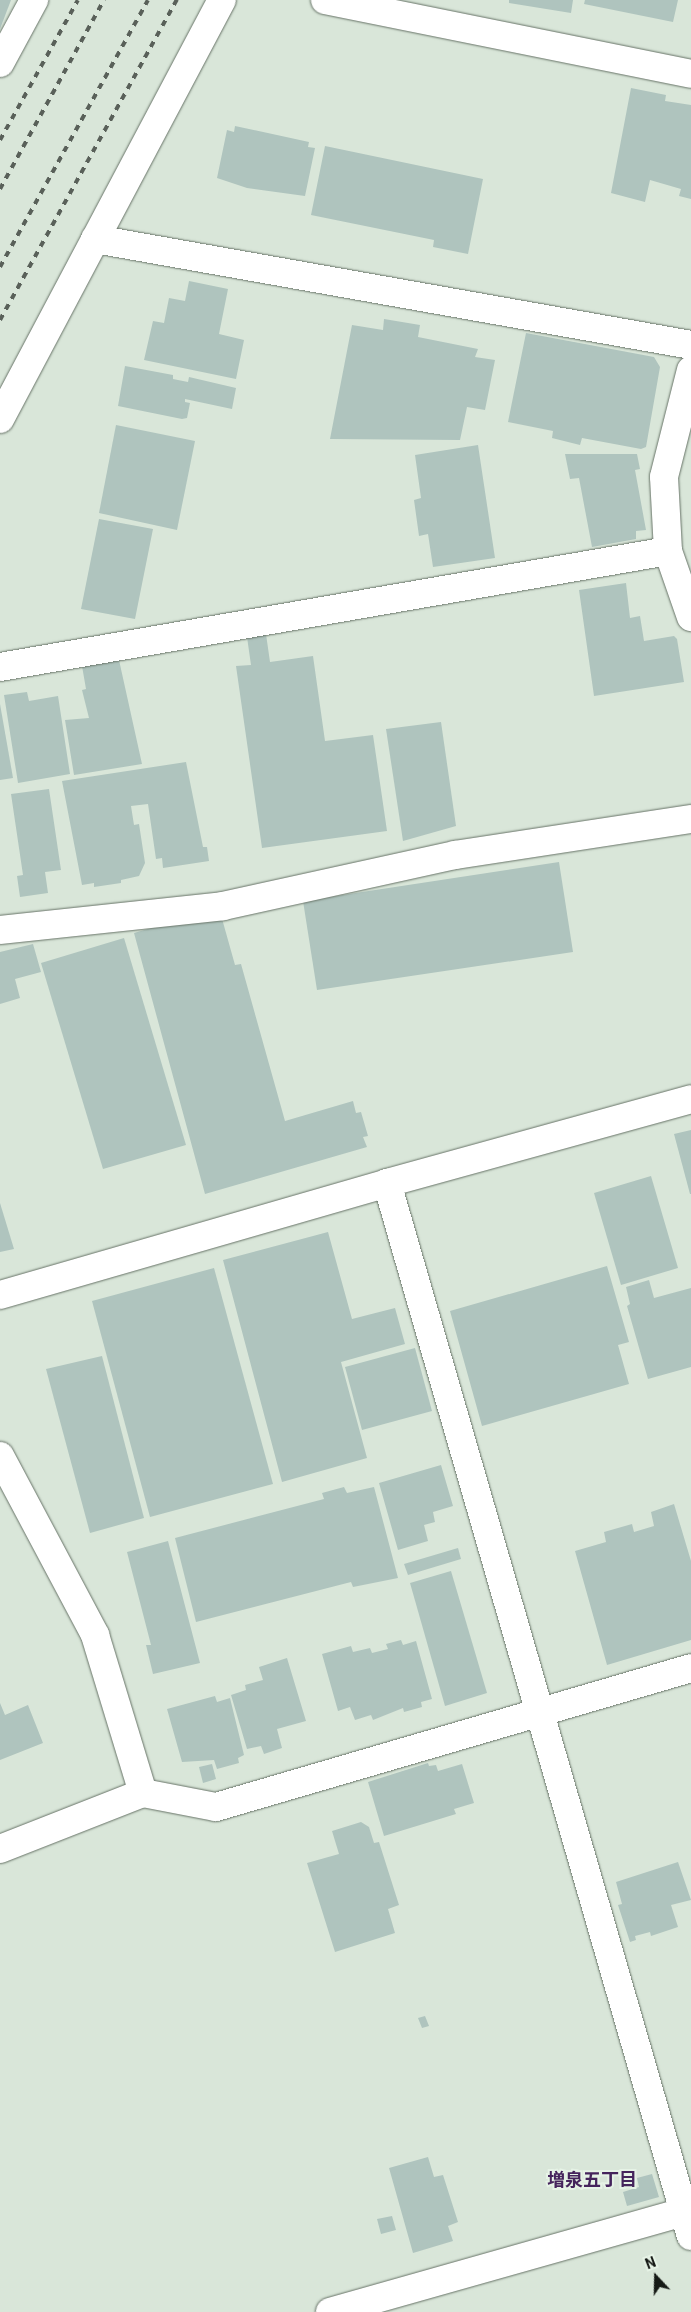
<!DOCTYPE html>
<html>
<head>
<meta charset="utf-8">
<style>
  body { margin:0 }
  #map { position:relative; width:691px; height:2312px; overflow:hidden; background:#d9e6d9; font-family:Roboto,"Noto Sans JP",sans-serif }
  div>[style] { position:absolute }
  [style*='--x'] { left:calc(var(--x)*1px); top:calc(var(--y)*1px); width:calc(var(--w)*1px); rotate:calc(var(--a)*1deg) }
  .building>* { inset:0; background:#afc4be }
  .roads { filter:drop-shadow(0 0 1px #677367) drop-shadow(0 0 1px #677367) }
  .street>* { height:28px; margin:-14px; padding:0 14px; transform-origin:14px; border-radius:14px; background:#fff }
  .secondary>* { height:28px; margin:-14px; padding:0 14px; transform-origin:14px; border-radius:14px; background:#fff }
  .rail>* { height:4px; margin-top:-2px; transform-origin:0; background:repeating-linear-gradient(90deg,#596059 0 6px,transparent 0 12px) }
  span { translate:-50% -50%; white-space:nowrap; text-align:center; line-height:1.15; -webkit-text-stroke:4px #e6f3e6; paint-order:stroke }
  .neighbourhood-label { font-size:18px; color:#45245c; font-weight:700 }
  .north { position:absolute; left:631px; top:2252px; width:50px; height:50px; -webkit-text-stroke:4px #e6f3e6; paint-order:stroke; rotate:339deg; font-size:14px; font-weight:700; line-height:20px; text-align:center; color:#161a16 }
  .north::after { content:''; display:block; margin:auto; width:18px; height:22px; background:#161a16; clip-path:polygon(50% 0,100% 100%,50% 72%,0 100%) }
</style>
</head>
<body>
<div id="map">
  <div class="building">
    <div style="clip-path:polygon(0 0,11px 0,0 29px)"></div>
    <div style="clip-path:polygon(509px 0,573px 0,571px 13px,509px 3px)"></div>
    <div style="clip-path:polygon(585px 0,678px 0,673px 22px,584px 4px)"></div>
    <div style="clip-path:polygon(631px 88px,666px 95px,665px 101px,691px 105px,691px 199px,679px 196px,681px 189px,650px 180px,645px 202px,611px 193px)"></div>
    <div style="clip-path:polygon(235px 126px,309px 142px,308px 147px,315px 148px,305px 196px,247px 188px,217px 178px,227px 130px,234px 132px)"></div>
    <div style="clip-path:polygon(325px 146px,483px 179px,468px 254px,433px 247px,434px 240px,311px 215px)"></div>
    <div style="clip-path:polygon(189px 281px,228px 289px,219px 334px,244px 340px,236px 379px,144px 360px,153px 321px,164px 323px,169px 298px,185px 301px)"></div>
    <div style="clip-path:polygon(384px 319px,420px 325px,418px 337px,478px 349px,475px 357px,495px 360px,485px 410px,467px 407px,460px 440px,330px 439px,352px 325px,383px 330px)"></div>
    <div style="clip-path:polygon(526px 333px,654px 357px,660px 367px,646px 447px,641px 449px,582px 438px,580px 445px,552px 438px,553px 431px,508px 422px)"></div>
    <div style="clip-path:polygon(125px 366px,173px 375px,173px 379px,188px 382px,189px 377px,236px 388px,232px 409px,185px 399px,185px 402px,190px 403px,187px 418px,182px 419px,118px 406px)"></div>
    <div style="clip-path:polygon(116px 425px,195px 441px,177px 530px,99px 513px)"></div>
    <div style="clip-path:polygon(478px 445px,495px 558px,433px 567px,428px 534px,419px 536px,414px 500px,421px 498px,415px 455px)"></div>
    <div style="clip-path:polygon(565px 454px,637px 454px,640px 469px,635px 470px,646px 530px,636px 531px,636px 539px,592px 547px,579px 478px,570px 479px)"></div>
    <div style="clip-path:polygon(99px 519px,153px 529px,135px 619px,81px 609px)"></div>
    <div style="clip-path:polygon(626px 583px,630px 618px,640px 616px,644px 641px,674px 636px,677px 639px,684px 682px,594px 696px,579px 590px)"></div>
    <div style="clip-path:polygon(266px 634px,270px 662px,313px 656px,325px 741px,373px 735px,387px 831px,262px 848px,236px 666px,251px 665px,247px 637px)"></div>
    <div style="clip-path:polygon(119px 660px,142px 764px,74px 775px,65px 720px,89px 718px,82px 690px,86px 689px,82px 666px)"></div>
    <div style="clip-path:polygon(27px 692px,29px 701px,58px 696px,70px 774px,18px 783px,4px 695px)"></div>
    <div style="clip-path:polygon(0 704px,13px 778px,0 780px)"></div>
    <div style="clip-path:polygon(441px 722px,456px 826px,403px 841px,386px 729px)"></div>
    <div style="clip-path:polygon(186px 762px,203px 847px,207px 847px,209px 861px,163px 868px,162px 858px,156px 859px,148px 804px,131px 806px,134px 825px,139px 824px,145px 863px,139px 876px,121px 880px,121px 883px,94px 887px,94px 883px,82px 885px,62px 781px)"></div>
    <div style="clip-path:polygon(49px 789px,61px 870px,45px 872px,48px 893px,20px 897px,17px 876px,23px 875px,11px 794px)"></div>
    <div style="clip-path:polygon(559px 862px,573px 952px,317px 990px,303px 901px)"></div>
    <div style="clip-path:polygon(219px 908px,235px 965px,241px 964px,285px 1121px,353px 1101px,356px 1113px,361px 1112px,368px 1136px,363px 1137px,367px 1147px,205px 1194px,134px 933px)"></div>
    <div style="clip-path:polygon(124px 938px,186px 1145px,103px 1169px,41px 963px)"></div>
    <div style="clip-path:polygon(33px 944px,41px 972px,15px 979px,20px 998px,0 1004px,0 952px)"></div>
    <div style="clip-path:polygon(691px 1130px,691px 1194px,690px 1194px,674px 1134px)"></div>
    <div style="clip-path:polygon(651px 1176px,678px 1268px,621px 1285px,594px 1193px)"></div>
    <div style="clip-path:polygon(0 1203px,14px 1249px,0 1252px)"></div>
    <div style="clip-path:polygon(328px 1232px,352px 1319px,395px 1308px,405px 1344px,341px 1362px,367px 1458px,282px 1482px,223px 1260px)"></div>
    <div style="clip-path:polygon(607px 1266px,629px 1342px,618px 1345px,629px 1384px,482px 1426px,450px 1311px)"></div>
    <div style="clip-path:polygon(214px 1268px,273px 1484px,150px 1517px,92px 1301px)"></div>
    <div style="clip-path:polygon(649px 1280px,654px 1298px,691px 1288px,691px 1367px,648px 1379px,627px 1306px,630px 1304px,626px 1287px)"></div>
    <div style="clip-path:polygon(415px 1348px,432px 1411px,362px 1430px,345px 1367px)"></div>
    <div style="clip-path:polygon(102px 1356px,144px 1518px,90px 1533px,46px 1369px)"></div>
    <div style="clip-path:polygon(441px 1465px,453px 1506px,433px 1512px,435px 1522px,424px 1525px,428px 1541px,398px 1550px,379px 1483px)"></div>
    <div style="clip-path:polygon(344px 1487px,347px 1493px,374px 1487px,398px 1578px,353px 1587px,351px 1582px,196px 1622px,175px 1538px,324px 1499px,322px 1493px)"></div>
    <div style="clip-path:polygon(674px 1504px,691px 1561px,691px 1640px,607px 1665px,575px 1551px,606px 1542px,604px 1532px,632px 1524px,634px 1532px,654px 1526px,651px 1512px)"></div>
    <div style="clip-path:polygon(168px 1541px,200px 1663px,153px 1674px,146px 1645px,151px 1645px,127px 1552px)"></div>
    <div style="clip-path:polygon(458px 1548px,461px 1559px,408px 1575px,404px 1564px)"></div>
    <div style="clip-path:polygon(451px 1571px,487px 1693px,445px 1706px,410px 1583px)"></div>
    <div style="clip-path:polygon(401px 1640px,403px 1645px,416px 1641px,432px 1699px,421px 1702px,422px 1707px,404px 1712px,403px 1708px,373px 1720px,371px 1715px,355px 1720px,350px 1707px,338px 1711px,322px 1654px,351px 1646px,353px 1652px,370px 1648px,372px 1653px,388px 1649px,386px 1644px)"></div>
    <div style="clip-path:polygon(287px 1658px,306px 1721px,277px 1729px,282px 1748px,264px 1754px,261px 1746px,247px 1749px,231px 1695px,246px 1690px,245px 1685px,263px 1680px,259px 1667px)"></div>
    <div style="clip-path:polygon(215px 1696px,217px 1702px,230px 1698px,244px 1755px,238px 1758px,239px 1763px,217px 1769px,214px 1760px,182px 1762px,167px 1709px)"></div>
    <div style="clip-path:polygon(0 1703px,5px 1715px,28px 1705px,43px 1743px,0 1760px)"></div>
    <div style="clip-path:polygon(428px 1763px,429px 1766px,436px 1765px,438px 1771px,462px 1764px,474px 1803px,454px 1809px,456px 1814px,384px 1836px,368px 1782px)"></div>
    <div style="clip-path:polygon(212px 1764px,216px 1779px,203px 1783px,199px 1767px)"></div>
    <div style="clip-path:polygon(361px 1822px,369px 1827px,374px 1843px,379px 1842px,399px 1905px,388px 1909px,395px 1933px,335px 1952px,307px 1863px,339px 1854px,332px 1831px)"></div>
    <div style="clip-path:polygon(678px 1862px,691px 1900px,671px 1905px,678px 1927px,651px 1936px,650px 1932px,635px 1936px,636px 1940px,630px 1942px,618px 1905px,622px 1904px,616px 1882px)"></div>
    <div style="clip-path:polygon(425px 2016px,429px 2026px,422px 2028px,418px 2018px)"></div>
    <div style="clip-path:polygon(428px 2157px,434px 2177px,443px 2175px,458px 2222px,448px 2226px,453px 2241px,413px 2253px,389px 2168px)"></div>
    <div style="clip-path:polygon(652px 2174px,659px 2197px,627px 2206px,623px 2192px,639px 2187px,637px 2178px)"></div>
    <div style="clip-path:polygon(392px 2216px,396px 2230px,381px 2234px,377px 2219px)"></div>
  </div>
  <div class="roads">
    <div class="street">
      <div style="--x:325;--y:0;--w:373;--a:11.4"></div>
      <div style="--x:0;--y:63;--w:72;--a:-61.6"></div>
      <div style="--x:95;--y:239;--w:605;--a:10.08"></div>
      <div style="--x:691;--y:370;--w:110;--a:104.2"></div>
      <div style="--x:664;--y:477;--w:74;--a:86.9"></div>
      <div style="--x:668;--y:551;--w:70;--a:70.8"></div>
      <div style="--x:0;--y:419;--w:474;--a:-62.1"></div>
      <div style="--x:0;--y:667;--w:678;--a:-9.85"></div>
      <div style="--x:0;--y:930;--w:224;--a:-6.1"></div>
      <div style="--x:223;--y:906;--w:238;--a:-12.4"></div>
      <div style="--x:455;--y:855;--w:239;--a:-8.7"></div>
      <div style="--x:387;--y:1183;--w:1096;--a:73.9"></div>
      <div style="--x:0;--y:1456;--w:203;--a:62"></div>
      <div style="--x:95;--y:1635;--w:165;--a:73.1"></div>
      <div style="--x:0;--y:1849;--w:154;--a:-21.4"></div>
      <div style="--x:143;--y:1793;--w:74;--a:10.9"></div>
      <div style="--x:216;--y:1807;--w:495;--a:-16.3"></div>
      <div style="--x:330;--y:2312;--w:375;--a:-15.8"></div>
    </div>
    <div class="secondary">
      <div style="--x:0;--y:1295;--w:403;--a:-16.1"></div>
      <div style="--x:387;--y:1183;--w:315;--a:-15.4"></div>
    </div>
  </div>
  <div class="rail">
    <div style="--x:0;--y:140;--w:160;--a:-60.9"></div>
    <div style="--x:0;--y:189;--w:216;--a:-61.2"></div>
    <div style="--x:0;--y:267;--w:305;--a:-61"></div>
    <div style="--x:0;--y:320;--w:366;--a:-61.1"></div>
  </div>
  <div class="neighbourhood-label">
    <span style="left:592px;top:2180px">増泉五丁目</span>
  </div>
  <div class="north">N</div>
</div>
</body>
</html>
